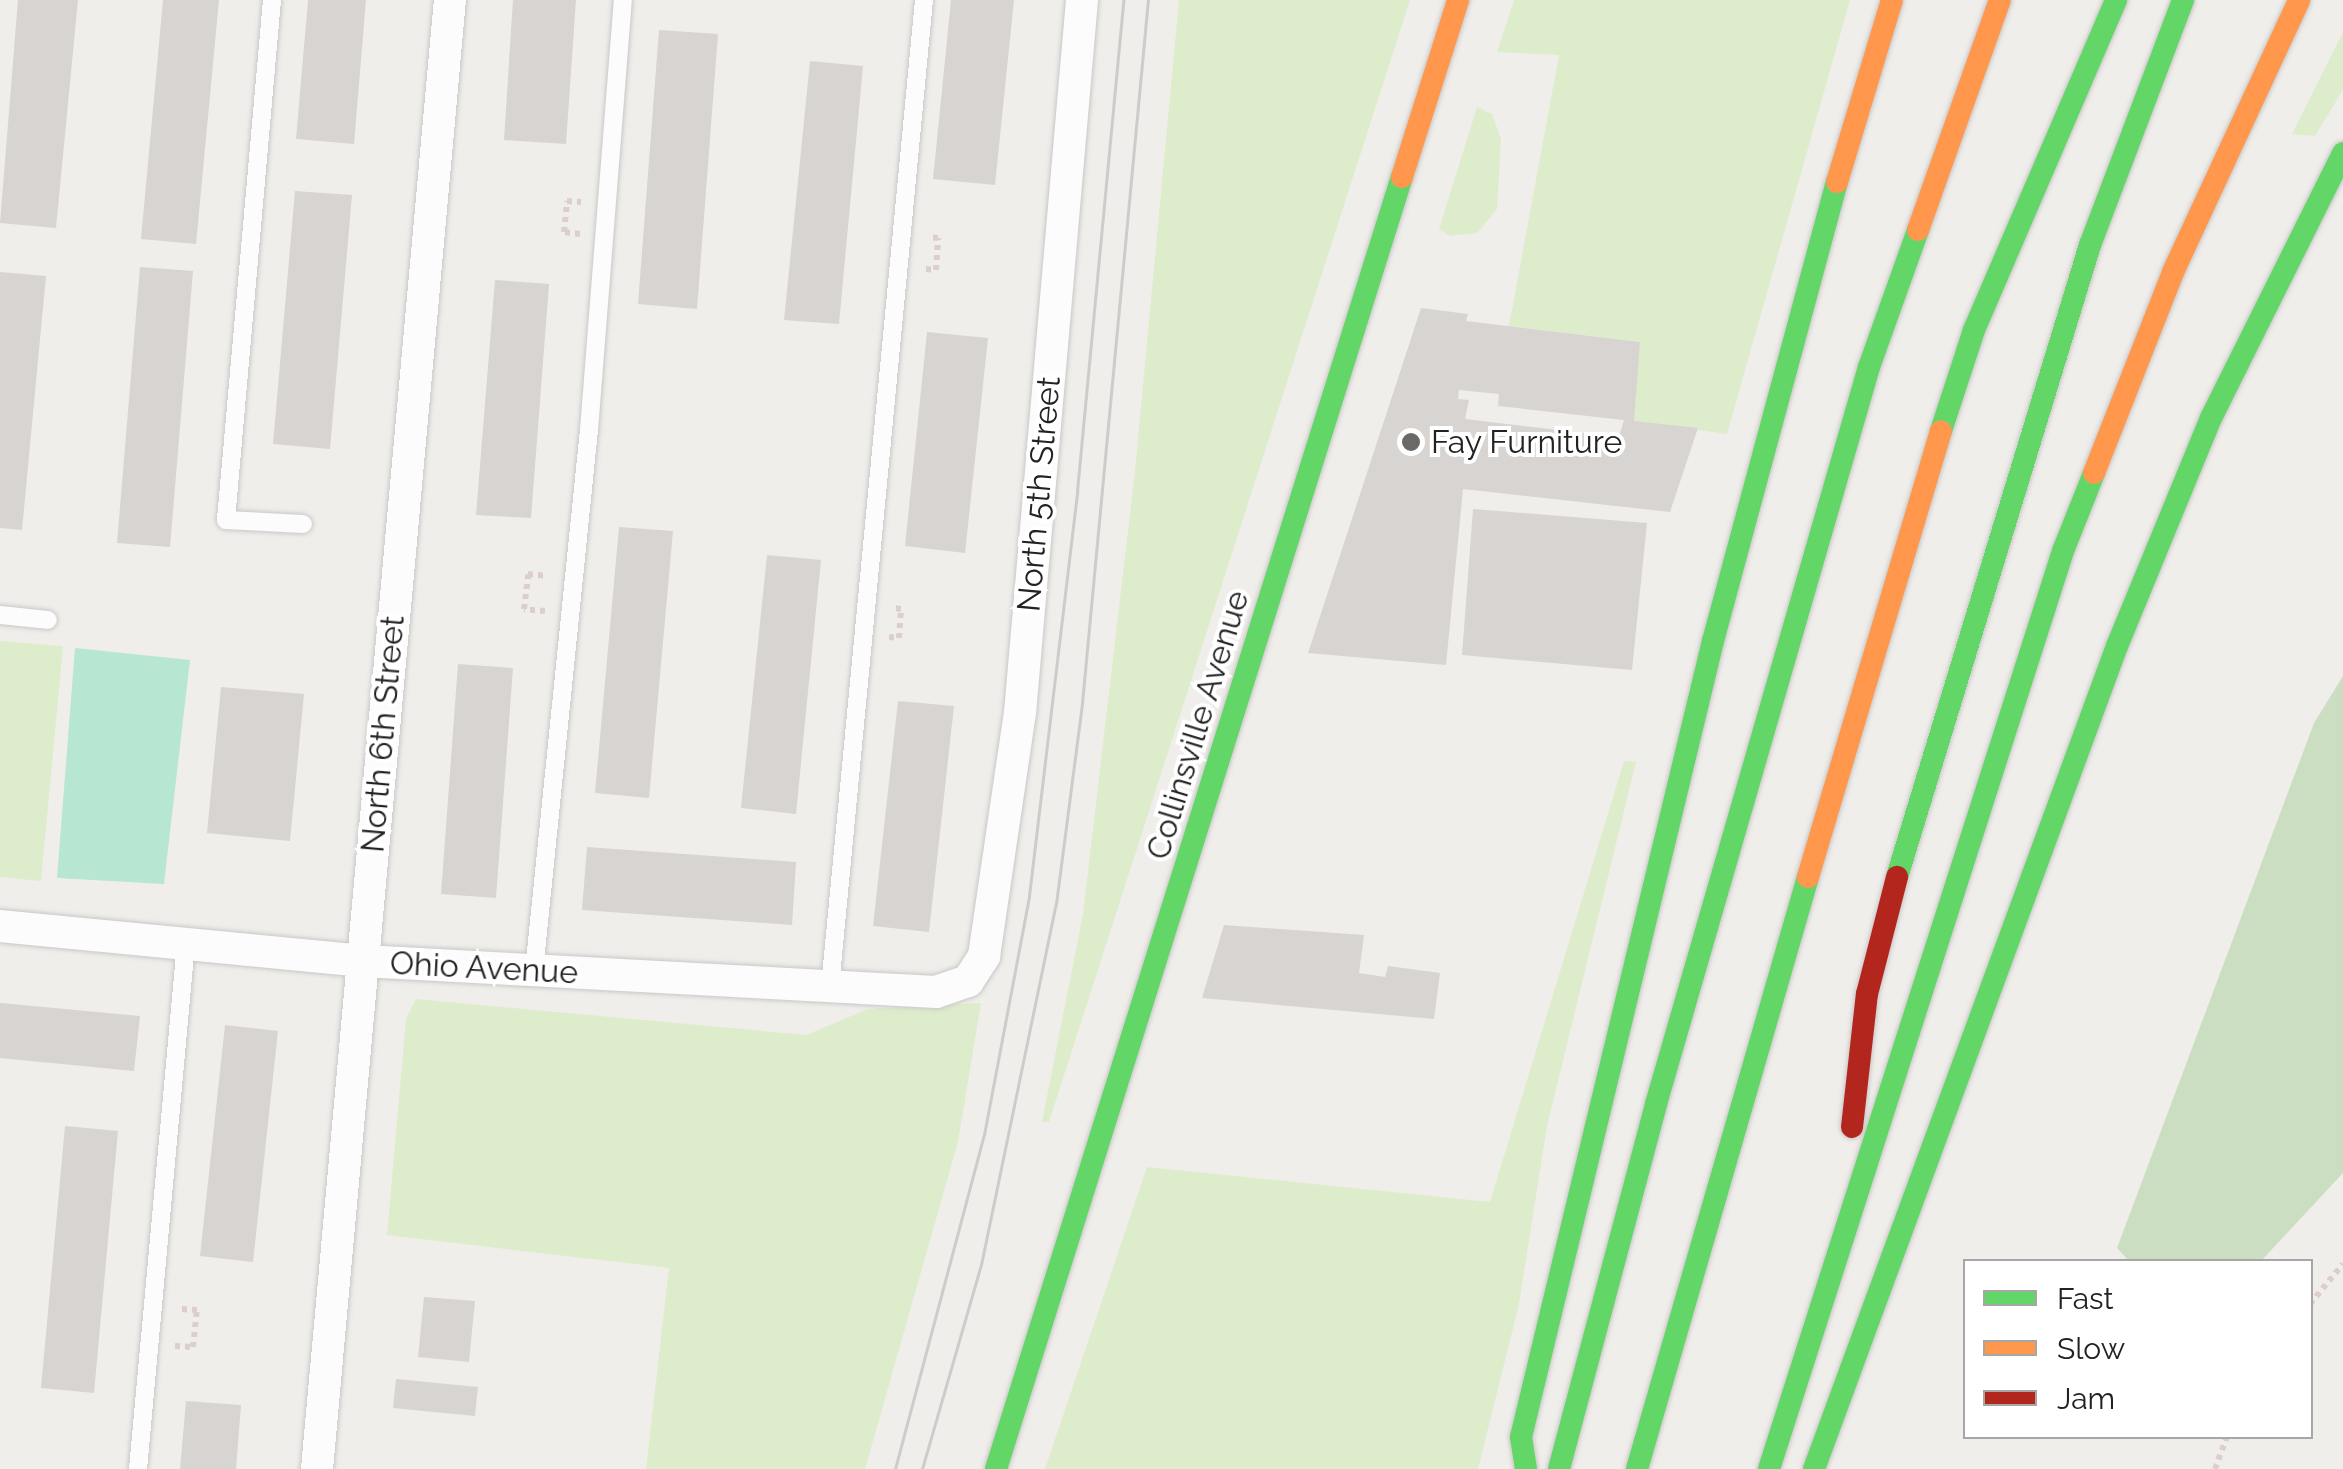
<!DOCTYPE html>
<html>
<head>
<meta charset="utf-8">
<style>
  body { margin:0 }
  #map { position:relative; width:2343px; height:1469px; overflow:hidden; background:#f0eeeb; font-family:Raleway,sans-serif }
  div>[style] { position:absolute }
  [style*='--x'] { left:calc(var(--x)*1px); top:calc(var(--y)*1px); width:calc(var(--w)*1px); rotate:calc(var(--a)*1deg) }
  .grass>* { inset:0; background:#ddeccb }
  .forest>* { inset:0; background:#cbdec1 }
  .pitch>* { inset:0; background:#b7e6d2 }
  .building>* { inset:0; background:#d7d4d2 }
  .path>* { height:6px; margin-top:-3px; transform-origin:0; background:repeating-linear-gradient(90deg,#dccecd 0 5px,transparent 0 10px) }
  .roads { filter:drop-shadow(0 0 2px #c9c8c7) drop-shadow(0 0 2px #c9c8c7) }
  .lane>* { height:18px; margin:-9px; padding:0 9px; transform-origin:9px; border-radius:9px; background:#fdfcfc }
  .street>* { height:32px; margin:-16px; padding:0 16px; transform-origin:16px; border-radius:16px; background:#fdfcfc }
  .fast>* { height:22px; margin:-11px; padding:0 11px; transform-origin:11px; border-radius:11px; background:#63d668 }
  .slow>* { height:22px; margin:-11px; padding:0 11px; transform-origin:11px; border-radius:11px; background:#ff974d }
  .jam>* { height:22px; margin:-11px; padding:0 11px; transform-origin:11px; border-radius:11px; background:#b3261e }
  .tram>* { height:2.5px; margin:-1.25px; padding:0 1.25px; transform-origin:1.25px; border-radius:1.25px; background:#ccc }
  .dots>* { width:28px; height:28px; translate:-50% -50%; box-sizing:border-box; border:5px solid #fff; border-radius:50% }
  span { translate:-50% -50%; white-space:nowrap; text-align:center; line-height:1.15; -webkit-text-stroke:8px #fff; paint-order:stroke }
  .poi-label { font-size:32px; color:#222 }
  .left { translate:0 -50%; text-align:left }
  .street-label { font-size:32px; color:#222 }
  .legend { position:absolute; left:1963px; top:1259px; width:350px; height:180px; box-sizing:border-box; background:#fff; border:2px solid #a7a7a7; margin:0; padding:12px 18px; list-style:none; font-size:30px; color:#222 }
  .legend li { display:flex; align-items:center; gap:20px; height:50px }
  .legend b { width:50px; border:2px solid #a7a7a7 }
</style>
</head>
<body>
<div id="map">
  <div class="grass">
    <div style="clip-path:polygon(1179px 0,1410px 0,1049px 1122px,1042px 1122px,1083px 914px,1135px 471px)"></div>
    <div style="clip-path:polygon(1514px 0,1850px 0,1727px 434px,1634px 421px,1639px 342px,1509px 326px,1559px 55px,1497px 52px)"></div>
    <div style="clip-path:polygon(2343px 32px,2343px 90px,2315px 136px,2292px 134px)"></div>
    <div style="clip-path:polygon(1477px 107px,1492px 114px,1501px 139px,1497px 209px,1477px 233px,1450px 236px,1439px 229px)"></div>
    <div style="clip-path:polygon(0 641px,63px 646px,41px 881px,0 877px)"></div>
    <div style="clip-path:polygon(1624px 761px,1636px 762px,1547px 1126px,1519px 1304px,1478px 1469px,1045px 1469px,1147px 1167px,1490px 1202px)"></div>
    <div style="clip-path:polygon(416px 999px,806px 1035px,868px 1009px,981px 1003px,958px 1142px,865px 1469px,646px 1469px,669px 1268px,387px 1235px,406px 1019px)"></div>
  </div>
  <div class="forest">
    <div style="clip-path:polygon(2343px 676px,2343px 1173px,2261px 1261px,2129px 1261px,2117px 1248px,2314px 723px)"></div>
  </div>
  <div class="pitch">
    <div style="clip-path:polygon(75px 648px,190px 660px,164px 884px,57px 878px)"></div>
  </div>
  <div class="building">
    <div style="clip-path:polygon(18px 0,78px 0,56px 228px,0 223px)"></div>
    <div style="clip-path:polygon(163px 0,219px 0,196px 244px,141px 239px)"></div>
    <div style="clip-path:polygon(308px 0,366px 0,354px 144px,296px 139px)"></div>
    <div style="clip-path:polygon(513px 0,576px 0,566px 144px,504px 140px)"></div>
    <div style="clip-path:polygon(951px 0,1014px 0,995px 185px,933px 179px)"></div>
    <div style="clip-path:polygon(659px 30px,718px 34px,697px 309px,638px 304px)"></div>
    <div style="clip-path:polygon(810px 61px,863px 66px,839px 324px,784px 320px)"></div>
    <div style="clip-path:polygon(295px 191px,352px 195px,330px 449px,273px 444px)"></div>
    <div style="clip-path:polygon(140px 267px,193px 271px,170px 547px,117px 543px)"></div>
    <div style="clip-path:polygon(0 272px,46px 276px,22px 530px,0 528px)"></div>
    <div style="clip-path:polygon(495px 280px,549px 284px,531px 518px,476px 515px)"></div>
    <div style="clip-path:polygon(evenodd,1421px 308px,1468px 314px,1466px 321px,1640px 342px,1634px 421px,1698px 428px,1670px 512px,1463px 489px,1446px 665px,1308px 653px,1421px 308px,1459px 390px,1499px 394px,1498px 406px,1624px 420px,1619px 437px,1465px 419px,1469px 400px,1458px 399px,1459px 390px)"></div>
    <div style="clip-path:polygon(927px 332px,988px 338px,965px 553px,905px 546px)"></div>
    <div style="clip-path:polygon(1473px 509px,1647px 523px,1632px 670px,1462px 655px)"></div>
    <div style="clip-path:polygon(619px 527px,673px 531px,649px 798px,595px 793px)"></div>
    <div style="clip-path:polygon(767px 555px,821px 560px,796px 814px,741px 808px)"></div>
    <div style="clip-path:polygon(458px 664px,513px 668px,496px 898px,441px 894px)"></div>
    <div style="clip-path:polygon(221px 687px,304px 694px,290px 841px,207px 833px)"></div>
    <div style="clip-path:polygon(898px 701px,954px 706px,929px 932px,873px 926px)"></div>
    <div style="clip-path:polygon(587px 847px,796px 862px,792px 925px,582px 910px)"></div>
    <div style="clip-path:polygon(1224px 925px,1364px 935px,1359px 973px,1385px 977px,1388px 966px,1440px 973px,1434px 1019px,1202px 998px)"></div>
    <div style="clip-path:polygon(0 1003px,140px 1016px,134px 1071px,0 1058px)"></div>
    <div style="clip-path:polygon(225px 1025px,278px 1031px,253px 1262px,200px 1256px)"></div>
    <div style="clip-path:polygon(65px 1126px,118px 1131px,94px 1393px,41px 1388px)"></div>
    <div style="clip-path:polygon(424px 1297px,475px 1301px,469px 1362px,418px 1357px)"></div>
    <div style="clip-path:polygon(396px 1379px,478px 1387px,475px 1416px,393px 1408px)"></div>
    <div style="clip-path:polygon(186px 1401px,241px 1405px,236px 1469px,180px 1469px)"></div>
  </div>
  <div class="path">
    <div style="--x:580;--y:234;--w:16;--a:-173"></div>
    <div style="--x:564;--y:232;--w:31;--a:-84"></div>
    <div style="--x:567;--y:201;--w:14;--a:4"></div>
    <div style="--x:926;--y:269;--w:10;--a:6"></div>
    <div style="--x:936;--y:270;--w:32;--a:-86"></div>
    <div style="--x:938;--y:238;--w:10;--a:-174"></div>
    <div style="--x:545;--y:611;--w:21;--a:-175"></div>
    <div style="--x:524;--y:609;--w:35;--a:-83"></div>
    <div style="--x:528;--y:574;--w:20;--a:6"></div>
    <div style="--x:889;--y:637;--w:10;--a:6"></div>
    <div style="--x:899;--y:638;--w:29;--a:-86"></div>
    <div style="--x:901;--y:609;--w:8;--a:-173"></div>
    <div style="--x:2310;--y:1304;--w:52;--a:-50.5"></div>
    <div style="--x:175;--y:1346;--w:18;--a:3"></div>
    <div style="--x:193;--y:1347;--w:37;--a:-84"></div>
    <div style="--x:197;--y:1310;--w:17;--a:-177"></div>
    <div style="--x:2215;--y:1469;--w:35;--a:-70"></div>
  </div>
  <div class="roads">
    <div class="lane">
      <div style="--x:272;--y:0;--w:522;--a:95.06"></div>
      <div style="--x:226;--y:520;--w:77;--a:3"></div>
      <div style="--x:0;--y:615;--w:48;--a:5.9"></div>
      <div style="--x:534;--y:971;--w:544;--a:-84.2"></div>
      <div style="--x:589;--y:430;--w:431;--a:-85.5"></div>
      <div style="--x:830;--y:987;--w:991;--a:-84.56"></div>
      <div style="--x:138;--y:1469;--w:527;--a:-84.78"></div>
    </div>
    <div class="street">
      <div style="--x:0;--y:926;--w:365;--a:5.5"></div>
      <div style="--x:363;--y:961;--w:574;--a:3.1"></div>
      <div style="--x:936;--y:992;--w:34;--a:-19"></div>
      <div style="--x:968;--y:981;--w:30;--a:-57"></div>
      <div style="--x:984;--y:956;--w:246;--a:-81.6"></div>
      <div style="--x:1020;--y:713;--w:716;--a:-85.03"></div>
      <div style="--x:317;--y:1469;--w:1475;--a:-84.83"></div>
    </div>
    <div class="fast">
      <div style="--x:1941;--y:431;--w:106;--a:-71.9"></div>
      <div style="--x:1974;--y:330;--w:359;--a:-66.7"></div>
      <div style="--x:1897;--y:877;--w:661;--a:-73.02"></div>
      <div style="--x:2090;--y:245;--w:262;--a:-69.2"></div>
      <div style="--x:996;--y:1469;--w:1354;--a:-72.56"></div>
      <div style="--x:1526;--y:1469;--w:32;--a:-99"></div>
      <div style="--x:1521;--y:1437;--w:819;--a:-76.44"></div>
      <div style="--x:1713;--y:641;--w:475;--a:-74.9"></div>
      <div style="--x:1559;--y:1469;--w:378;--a:-75.1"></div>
      <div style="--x:1656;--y:1104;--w:767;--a:-73.88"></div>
      <div style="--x:1869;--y:367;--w:145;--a:-70.3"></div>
      <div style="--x:1637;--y:1469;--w:616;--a:-73.89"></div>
      <div style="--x:1769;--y:1469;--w:964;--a:-72.24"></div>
      <div style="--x:2063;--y:551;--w:84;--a:-68.3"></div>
      <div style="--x:1814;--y:1469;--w:877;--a:-69.79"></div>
      <div style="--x:2117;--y:646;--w:247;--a:-67.6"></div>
      <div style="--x:2211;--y:418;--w:296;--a:-63.5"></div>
    </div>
    <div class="slow">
      <div style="--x:1402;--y:177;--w:186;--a:-72.4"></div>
      <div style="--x:1837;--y:182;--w:190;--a:-73.2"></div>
      <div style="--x:1918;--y:230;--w:244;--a:-70.4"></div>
      <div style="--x:2094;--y:473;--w:216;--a:-68.5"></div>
      <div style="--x:2173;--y:272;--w:300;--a:-65.1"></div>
      <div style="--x:1808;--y:877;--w:465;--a:-73.4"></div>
    </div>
    <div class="jam">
      <div style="--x:1852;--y:1127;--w:134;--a:-83.6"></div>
      <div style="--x:1867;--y:994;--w:121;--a:-75.6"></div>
    </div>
  </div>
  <div class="tram">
    <div style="--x:895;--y:1469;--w:346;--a:-75.1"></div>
    <div style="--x:984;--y:1135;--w:243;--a:-79.3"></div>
    <div style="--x:1029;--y:896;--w:408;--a:-83.2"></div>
    <div style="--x:1077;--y:491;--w:493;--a:-84.6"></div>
    <div style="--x:922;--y:1469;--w:212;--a:-73.9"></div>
    <div style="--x:981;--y:1265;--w:369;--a:-78.3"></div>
    <div style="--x:1056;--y:904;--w:203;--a:-82.6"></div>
    <div style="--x:1082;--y:703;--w:706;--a:-84.64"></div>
  </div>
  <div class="dots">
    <div style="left:1411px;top:442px;background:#6a6968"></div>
  </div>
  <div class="poi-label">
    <span class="left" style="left:1431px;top:442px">Fay Furniture</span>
  </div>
  <div class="street-label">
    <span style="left:1039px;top:494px;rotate:-85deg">North 5th Street</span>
    <span style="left:1198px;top:725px;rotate:-73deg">Collinsville Avenue</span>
    <span style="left:383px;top:734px;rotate:-85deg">North 6th Street</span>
    <span style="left:484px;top:968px;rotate:3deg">Ohio Avenue</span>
  </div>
  <ul class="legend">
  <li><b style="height:12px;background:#63d668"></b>Fast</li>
  <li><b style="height:12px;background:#ff974d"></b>Slow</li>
  <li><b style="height:12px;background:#b3261e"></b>Jam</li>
  </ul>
</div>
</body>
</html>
